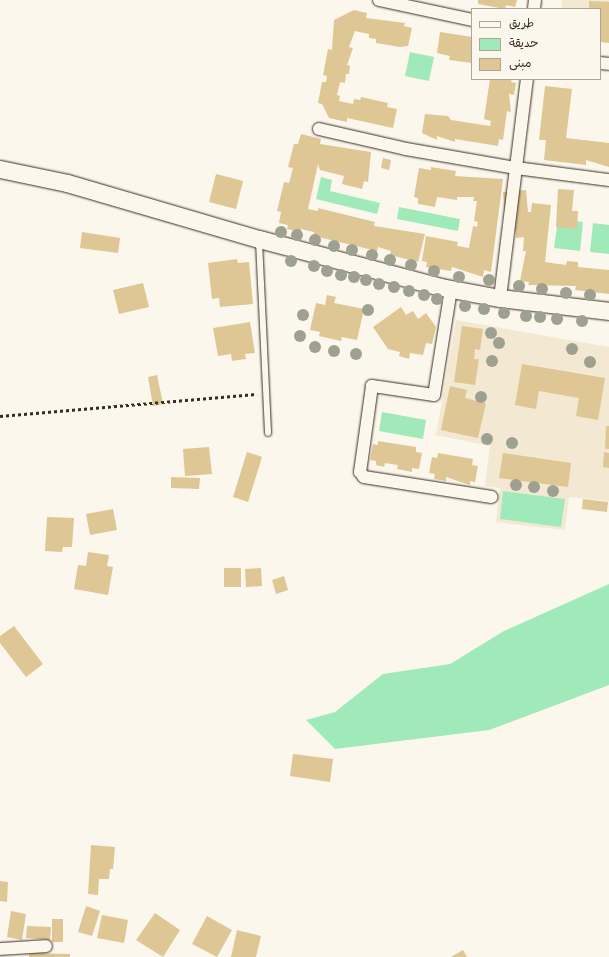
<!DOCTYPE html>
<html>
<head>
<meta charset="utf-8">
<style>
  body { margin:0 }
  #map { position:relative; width:609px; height:957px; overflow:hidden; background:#fbf7ec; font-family:"Balsamiq Sans","Playpen Sans Arabic",sans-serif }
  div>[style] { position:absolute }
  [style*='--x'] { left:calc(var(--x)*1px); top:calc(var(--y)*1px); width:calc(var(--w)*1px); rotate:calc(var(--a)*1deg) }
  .built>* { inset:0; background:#f3e8d2 }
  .green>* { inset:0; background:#a0eab9 }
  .building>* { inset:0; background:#dfc695 }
  .path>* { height:2.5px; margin-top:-1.25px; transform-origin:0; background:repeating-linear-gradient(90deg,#3b2a1e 0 3px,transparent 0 6px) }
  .roads { filter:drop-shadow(0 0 1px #3b2a1e) drop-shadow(0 0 1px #3b2a1e) }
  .service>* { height:6px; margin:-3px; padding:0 3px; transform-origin:3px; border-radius:3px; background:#fbf7ec }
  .minor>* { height:12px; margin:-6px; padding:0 6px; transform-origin:6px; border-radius:6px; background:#fbf7ec }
  .secondary>* { height:17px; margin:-8.5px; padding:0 8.5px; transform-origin:8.5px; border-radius:8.5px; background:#fbf7ec }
  .trees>* { width:12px; height:12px; margin:-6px; border-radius:50%; background:#9fa190 }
  span { translate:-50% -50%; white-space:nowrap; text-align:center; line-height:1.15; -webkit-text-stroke:3px #fbf7ec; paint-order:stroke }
  .legend { position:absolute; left:471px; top:8px; width:130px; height:72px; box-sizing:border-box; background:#fbf7ec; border:1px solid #aea59a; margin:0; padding:5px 7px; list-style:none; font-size:12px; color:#3b2a1e }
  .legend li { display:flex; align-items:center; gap:8px; height:20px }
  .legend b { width:20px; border:1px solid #aea59a }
</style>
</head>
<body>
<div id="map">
  <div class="built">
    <div style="clip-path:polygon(562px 0,609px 0,609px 43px,600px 9px,561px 9px)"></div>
    <div style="clip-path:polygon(456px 320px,609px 347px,609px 501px,569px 497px,565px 530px,496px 522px,500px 488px,485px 486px,490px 446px,436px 435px)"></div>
  </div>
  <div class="green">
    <div style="clip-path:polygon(410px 52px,434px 57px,429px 81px,405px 76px)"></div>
    <div style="clip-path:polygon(321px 177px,332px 180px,330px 191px,380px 203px,377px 214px,316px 199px)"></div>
    <div style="clip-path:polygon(399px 207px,460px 219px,458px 231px,397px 219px)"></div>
    <div style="clip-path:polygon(558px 219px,583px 222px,580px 251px,554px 248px)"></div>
    <div style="clip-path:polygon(593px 223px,609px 225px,609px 254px,590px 252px)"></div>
    <div style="clip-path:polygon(382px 412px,426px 420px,423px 439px,379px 431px)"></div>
    <div style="clip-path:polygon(503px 491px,565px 499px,561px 527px,500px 519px)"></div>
    <div style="clip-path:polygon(609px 584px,609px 685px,489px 730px,335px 749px,306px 720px,335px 712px,383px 674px,450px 664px,504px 631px)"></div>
  </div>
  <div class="building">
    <div style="clip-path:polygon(478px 0,517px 0,515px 7px,506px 5px,505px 9px,478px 4px)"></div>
    <div style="clip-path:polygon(589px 1px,609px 2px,609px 43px,600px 42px,600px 9px,589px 9px)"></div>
    <div style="clip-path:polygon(354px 10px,367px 13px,366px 18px,405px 23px,404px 26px,412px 28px,408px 46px,400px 47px,376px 43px,376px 39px,369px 38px,369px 34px,355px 31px,349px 47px,353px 48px,347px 65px,350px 66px,349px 74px,346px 74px,345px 83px,340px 82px,337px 95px,340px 96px,339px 101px,353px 104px,354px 99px,360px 100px,361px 97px,388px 103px,387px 107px,397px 109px,393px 128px,347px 118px,347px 122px,329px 118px,322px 104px,318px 103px,322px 82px,326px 82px,327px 76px,323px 75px,328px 49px,332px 50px,334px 20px)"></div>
    <div style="clip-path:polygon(440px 32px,472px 37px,472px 63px,449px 60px,450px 56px,437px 53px)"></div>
    <div style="clip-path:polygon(490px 79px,512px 79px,511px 82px,516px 83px,514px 95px,509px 94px,511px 112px,507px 111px,503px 140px,499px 139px,498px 146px,455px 139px,455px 142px,437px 136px,437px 140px,422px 133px,425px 114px,448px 116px,451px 120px,490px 126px,491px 121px,484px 119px)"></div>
    <div style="clip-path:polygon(545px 86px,572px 89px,566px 138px,609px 143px,609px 167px,586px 160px,586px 165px,544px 160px,546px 140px,539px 140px)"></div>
    <div style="clip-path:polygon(301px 134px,321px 139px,320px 144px,371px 152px,368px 182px,364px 181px,362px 189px,342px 184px,344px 176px,320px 170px,318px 164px,308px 209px,318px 211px,318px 208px,375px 222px,374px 226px,425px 234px,418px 262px,390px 255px,391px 251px,378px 247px,377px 251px,314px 236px,314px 232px,301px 229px,300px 232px,287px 229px,288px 225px,279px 223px,281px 212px,277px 211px,284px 182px,289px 183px,293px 168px,288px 167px,294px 144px,298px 144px)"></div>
    <div style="clip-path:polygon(383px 158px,391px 160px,389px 170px,381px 168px)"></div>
    <div style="clip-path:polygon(431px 167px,456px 171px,455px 176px,503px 179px,491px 272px,484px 270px,483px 277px,452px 267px,451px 271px,426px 267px,427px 262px,422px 261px,426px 236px,458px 242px,457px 246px,469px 248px,473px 226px,477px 227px,478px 222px,474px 221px,477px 201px,473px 201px,474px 197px,457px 197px,457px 200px,437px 197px,435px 207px,418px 204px,418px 198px,414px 197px,419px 168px,431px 170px)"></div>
    <div style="clip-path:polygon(216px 174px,243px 181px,236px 209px,209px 202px)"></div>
    <div style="clip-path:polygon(558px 189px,574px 190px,572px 211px,578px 211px,577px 229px,556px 227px)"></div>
    <div style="clip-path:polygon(526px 190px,528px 212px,531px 212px,532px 203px,551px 205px,545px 262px,566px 265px,567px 261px,578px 262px,578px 267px,609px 270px,609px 294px,575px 290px,576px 286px,528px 285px,529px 282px,520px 281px,526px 251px,523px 251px,524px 237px,516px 238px,515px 228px,506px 229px,503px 192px)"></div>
    <div style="clip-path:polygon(82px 232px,120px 238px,118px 253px,80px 248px)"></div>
    <div style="clip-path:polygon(237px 259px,238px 263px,249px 262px,253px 304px,220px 307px,219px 298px,212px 299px,208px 263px)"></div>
    <div style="clip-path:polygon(143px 283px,149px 307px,119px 314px,113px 290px)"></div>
    <div style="clip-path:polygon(327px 295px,336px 297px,334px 303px,364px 309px,357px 340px,342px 337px,341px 341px,319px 336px,320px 332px,310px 330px,316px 303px,325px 305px)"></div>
    <div style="clip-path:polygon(401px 307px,406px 315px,413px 311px,418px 319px,426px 313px,436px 327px,432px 344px,426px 343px,423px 355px,410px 353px,409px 359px,399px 356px,400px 352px,388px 349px,373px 327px)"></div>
    <div style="clip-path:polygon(250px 322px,255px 353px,245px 354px,246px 359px,232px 361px,231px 354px,218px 356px,213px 328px)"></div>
    <div style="clip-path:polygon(462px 326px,483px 329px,480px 350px,475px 349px,474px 359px,479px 359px,475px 385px,454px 382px)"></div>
    <div style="clip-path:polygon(522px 364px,605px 378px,598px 420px,576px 416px,579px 398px,539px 391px,536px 409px,515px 405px)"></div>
    <div style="clip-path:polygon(157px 375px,163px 404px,153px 406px,148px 377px)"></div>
    <div style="clip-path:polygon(450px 386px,467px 390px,465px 398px,486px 403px,478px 438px,441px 430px)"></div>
    <div style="clip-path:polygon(606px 426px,609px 426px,609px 449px,605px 449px)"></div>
    <div style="clip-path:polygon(378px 441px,416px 447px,416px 452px,422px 453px,419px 469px,412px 468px,412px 472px,397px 469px,398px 465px,385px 463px,384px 467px,376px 465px,376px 461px,370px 460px,373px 444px,378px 445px)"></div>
    <div style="clip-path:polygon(209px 447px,212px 474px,185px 476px,183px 449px)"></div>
    <div style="clip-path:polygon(247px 452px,262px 457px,248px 502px,233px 497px)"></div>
    <div style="clip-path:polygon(604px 452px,609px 453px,609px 468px,603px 467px)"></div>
    <div style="clip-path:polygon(438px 453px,473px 459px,472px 465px,478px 466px,475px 482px,470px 481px,470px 485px,446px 477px,446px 481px,434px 479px,435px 474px,429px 473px,432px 457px,437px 458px)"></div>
    <div style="clip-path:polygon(503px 453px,571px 463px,568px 487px,499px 478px)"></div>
    <div style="clip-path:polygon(171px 477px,200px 478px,199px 489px,171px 488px)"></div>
    <div style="clip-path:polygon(583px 499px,608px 502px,607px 512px,582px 509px)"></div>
    <div style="clip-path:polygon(113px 509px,117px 530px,90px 535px,86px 514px)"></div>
    <div style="clip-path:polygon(47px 517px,74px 518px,72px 547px,63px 547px,62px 552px,45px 551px)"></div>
    <div style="clip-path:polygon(88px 552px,109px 555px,107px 566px,113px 567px,108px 595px,74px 589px,78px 565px,86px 566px)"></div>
    <div style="clip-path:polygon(224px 568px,241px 568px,241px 587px,224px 587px)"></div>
    <div style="clip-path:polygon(261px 568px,262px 586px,246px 587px,245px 569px)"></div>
    <div style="clip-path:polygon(284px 576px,288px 590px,276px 594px,272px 580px)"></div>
    <div style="clip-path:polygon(14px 626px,43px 664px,26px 677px,0 643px,0 636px)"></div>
    <div style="clip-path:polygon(293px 754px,333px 759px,330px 782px,290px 776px)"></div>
    <div style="clip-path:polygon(91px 845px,115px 847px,113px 869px,110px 869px,109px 879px,99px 879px,98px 895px,88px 894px)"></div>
    <div style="clip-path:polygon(0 881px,8px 882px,7px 902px,0 901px)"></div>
    <div style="clip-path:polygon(86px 906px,100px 911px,92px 936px,78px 932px)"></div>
    <div style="clip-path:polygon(11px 911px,26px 914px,22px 940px,7px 937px)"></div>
    <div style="clip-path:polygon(155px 913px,180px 930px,163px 957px,136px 940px)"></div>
    <div style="clip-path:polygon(102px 915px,128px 920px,124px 943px,97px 938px)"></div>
    <div style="clip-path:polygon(207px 916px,232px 930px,217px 957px,192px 944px)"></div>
    <div style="clip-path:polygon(52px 919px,63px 919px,63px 942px,52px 942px)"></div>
    <div style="clip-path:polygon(27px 926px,51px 927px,50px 940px,26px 938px)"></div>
    <div style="clip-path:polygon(237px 930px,261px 936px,256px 957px,231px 957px)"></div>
    <div style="clip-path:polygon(463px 950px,467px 957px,451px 957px)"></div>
    <div style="clip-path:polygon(29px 953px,70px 954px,70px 957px,29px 957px)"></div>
  </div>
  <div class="path">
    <div style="--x:0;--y:416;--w:258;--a:-4.9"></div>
  </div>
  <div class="roads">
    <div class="service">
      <div style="--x:259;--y:241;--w:192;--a:87.3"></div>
    </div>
    <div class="minor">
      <div style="--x:379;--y:0;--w:95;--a:12.1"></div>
      <div style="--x:534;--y:9;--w:9;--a:-84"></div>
      <div style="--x:600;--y:63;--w:9;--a:6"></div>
      <div style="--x:319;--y:129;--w:89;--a:12.9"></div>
      <div style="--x:406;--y:149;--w:112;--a:9.8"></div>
      <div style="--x:516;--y:168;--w:94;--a:7.4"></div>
      <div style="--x:451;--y:289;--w:107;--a:99.1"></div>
      <div style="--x:434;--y:395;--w:63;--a:-171.7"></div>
      <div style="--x:372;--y:386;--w:87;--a:97.9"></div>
      <div style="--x:360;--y:472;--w:6;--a:51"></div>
      <div style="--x:364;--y:477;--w:129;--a:8.9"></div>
      <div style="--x:500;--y:298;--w:221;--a:-83"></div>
      <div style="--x:0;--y:949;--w:46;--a:-3.7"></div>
    </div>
    <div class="secondary">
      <div style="--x:0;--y:169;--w:68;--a:11.8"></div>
      <div style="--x:67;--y:183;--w:200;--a:16.3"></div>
      <div style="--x:259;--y:239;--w:188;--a:14.8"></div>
      <div style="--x:441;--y:287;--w:60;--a:10.6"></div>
      <div style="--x:500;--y:298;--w:110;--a:6.8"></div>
    </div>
  </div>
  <div class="trees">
    <div style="left:281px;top:232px"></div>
    <div style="left:297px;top:235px"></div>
    <div style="left:315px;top:240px"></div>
    <div style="left:334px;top:246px"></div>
    <div style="left:352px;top:250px"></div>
    <div style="left:372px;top:255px"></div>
    <div style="left:390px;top:260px"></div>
    <div style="left:291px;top:261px"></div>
    <div style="left:411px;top:265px"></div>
    <div style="left:314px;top:266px"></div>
    <div style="left:327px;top:271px"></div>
    <div style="left:434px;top:271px"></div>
    <div style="left:341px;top:275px"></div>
    <div style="left:354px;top:277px"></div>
    <div style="left:459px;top:277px"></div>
    <div style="left:366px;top:280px"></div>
    <div style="left:489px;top:280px"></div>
    <div style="left:379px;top:284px"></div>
    <div style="left:519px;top:286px"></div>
    <div style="left:394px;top:287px"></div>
    <div style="left:542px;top:289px"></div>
    <div style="left:409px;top:291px"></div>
    <div style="left:566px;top:293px"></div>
    <div style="left:424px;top:295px"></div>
    <div style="left:590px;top:295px"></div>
    <div style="left:437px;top:299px"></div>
    <div style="left:465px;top:306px"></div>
    <div style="left:484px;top:309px"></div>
    <div style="left:368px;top:310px"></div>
    <div style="left:504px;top:313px"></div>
    <div style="left:303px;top:315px"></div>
    <div style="left:526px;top:316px"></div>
    <div style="left:540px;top:317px"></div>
    <div style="left:557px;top:319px"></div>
    <div style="left:582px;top:321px"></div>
    <div style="left:491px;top:333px"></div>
    <div style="left:300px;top:336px"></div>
    <div style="left:499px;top:343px"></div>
    <div style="left:315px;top:347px"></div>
    <div style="left:572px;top:349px"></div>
    <div style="left:334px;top:351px"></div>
    <div style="left:356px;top:354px"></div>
    <div style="left:492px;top:361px"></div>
    <div style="left:590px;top:362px"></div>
    <div style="left:481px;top:397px"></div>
    <div style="left:487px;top:439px"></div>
    <div style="left:512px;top:443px"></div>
    <div style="left:516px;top:485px"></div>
    <div style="left:534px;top:487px"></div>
    <div style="left:553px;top:491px"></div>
  </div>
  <ul class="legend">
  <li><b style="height:5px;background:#fbf7ec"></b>طريق</li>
  <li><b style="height:11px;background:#a0eab9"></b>حديقة</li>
  <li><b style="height:11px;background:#dfc695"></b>مبنى</li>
  </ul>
</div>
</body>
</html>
